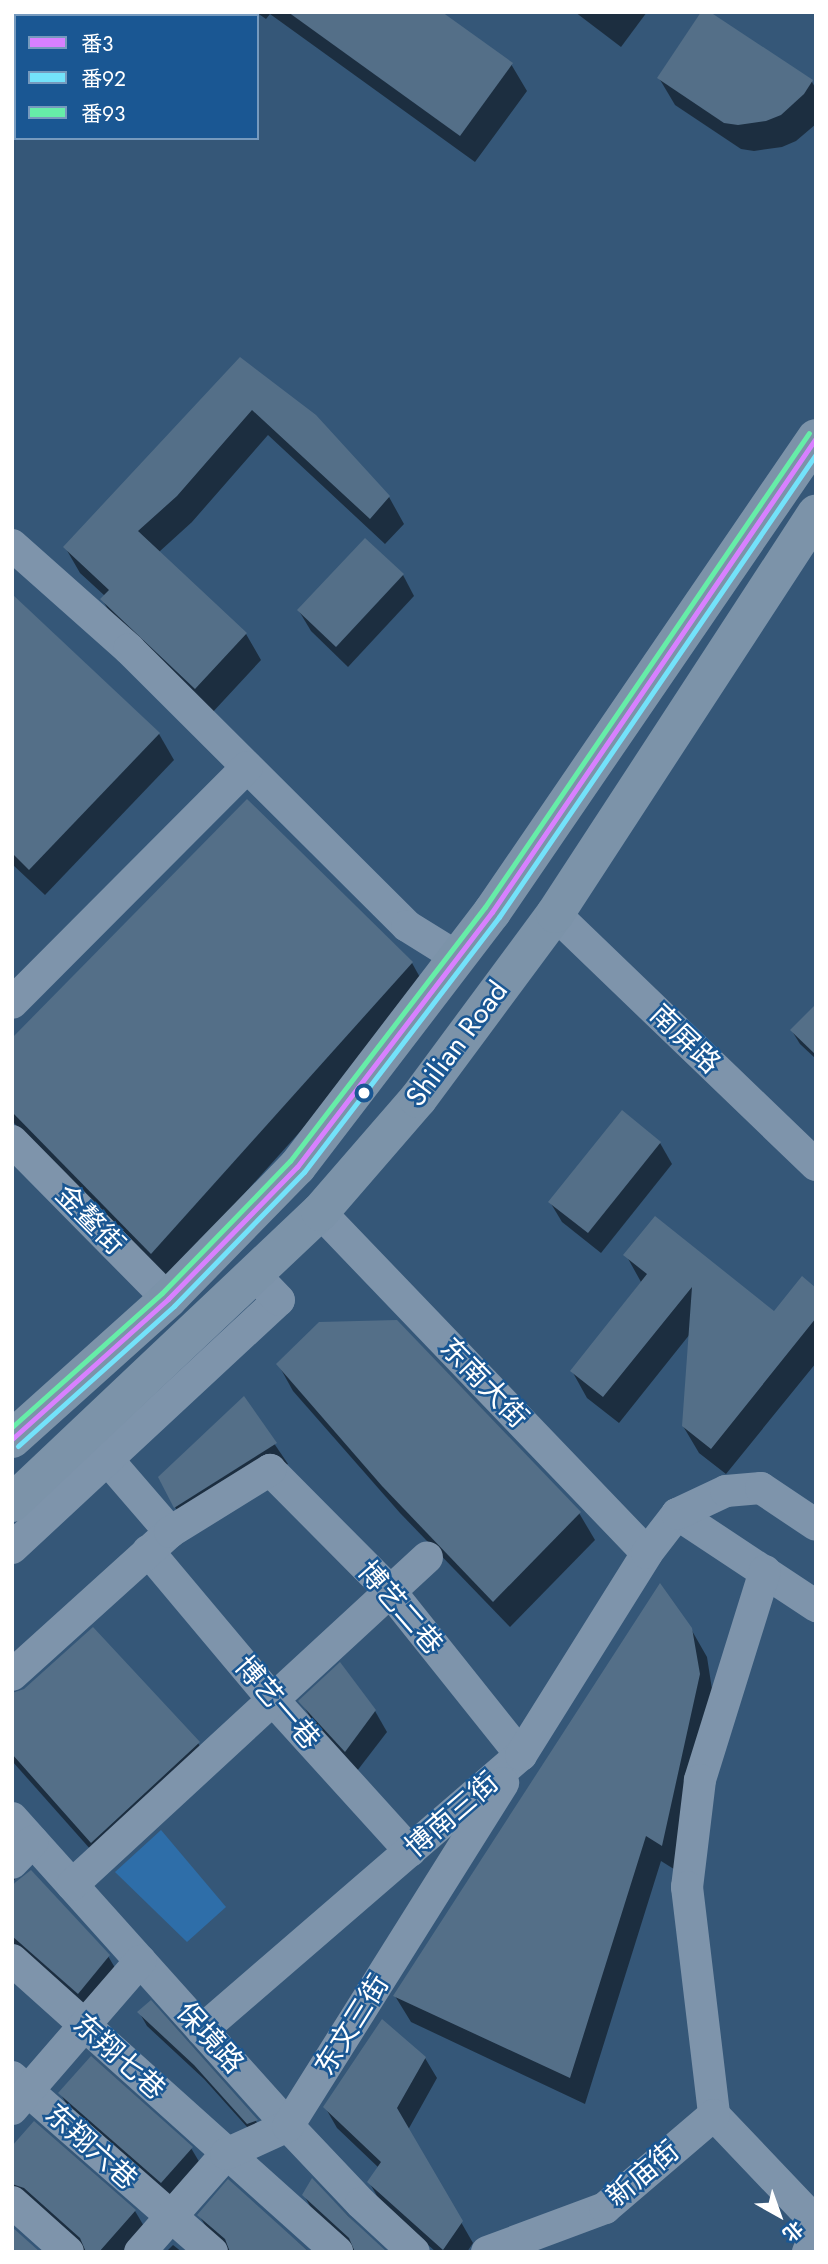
<!DOCTYPE html>
<html>
<head>
<meta charset="utf-8">
<style>
  body { margin:0 }
  #map { position:relative; width:828px; height:2264px; overflow:hidden; background:#355778; font-family:Jost,"Noto Sans SC",sans-serif }
  div>[style] { position:absolute }
  [style*='--x'] { left:calc(var(--x)*1px); top:calc(var(--y)*1px); width:calc(var(--w)*1px); rotate:calc(var(--a)*1deg) }
  .green>* { inset:0; background:#2e6ea9 }
  .shadow>* { inset:0; background:#0007 }
  .building>* { inset:0; background:#546f88 }
  .minor>* { height:32px; margin:-16px; padding:0 16px; transform-origin:16px; border-radius:16px; background:#7e94ab }
  .major>* { height:38px; margin:-19px; padding:0 19px; transform-origin:19px; border-radius:19px; background:#7c93a9 }
  .bus-1>* { height:5px; margin:-2.5px; padding:0 2.5px; transform-origin:2.5px; border-radius:2.5px; background:#d880ff }
  .bus-2>* { height:5px; margin:-2.5px; padding:0 2.5px; transform-origin:2.5px; border-radius:2.5px; background:#73e2fa }
  .bus-3>* { height:5px; margin:-2.5px; padding:0 2.5px; transform-origin:2.5px; border-radius:2.5px; background:#66eda8 }
  .dots>* { width:19px; height:19px; translate:-50% -50%; box-sizing:border-box; border:4px solid #1a5793; border-radius:50% }
  span { translate:-50% -50%; white-space:nowrap; text-align:center; line-height:1.15; -webkit-text-stroke:5px #1a5793; paint-order:stroke }
  .street-label { font-size:28px; color:#fff }
  .frame { position:absolute; inset:0; border:14px solid #fff; pointer-events:none }
  .legend { position:absolute; left:14px; top:14px; width:245px; height:126px; box-sizing:border-box; background:#1a5793; border:2px solid #769abe; margin:0; padding:9px 12px; list-style:none; font-size:21px; color:#fff }
  .legend li { display:flex; align-items:center; gap:14px; height:35px }
  .legend b { width:35px; border:2px solid #769abe }
  .north { position:absolute; left:744px; top:2180px; width:70px; height:70px; -webkit-text-stroke:5px #1a5793; paint-order:stroke; rotate:140deg; font-size:19px; font-weight:700; line-height:28px; text-align:center; color:#fff }
  .north::after { content:''; display:block; margin:auto; width:24px; height:32px; background:#fff; clip-path:polygon(50% 0,100% 100%,50% 72%,0 100%) }
</style>
</head>
<body>
<div id="map">
  <div class="green">
    <div style="clip-path:polygon(161px 1830px,226px 1907px,187px 1942px,115px 1872px)"></div>
  </div>
  <div class="shadow">
    <div style="clip-path:polygon(256px 12px,439px 12px,511px 64px,527px 91px,475px 162px,270px 14px,266px 19px)"></div>
    <div style="clip-path:polygon(575px 12px,647px 12px,621px 47px)"></div>
    <div style="clip-path:polygon(659px 78px,812px 82px,816px 89px,816px 124px,796px 141px,782px 147px,754px 151px,741px 149px,675px 105px)"></div>
    <div style="clip-path:polygon(241px 359px,315px 416px,389px 497px,404px 524px,385px 544px,268px 435px,192px 522px,159px 552px,246px 634px,261px 660px,211px 714px,117px 625px,102px 599px,105px 596px,80px 573px,65px 547px)"></div>
    <div style="clip-path:polygon(403px 575px,414px 596px,348px 667px,311px 631px,299px 611px)"></div>
    <div style="clip-path:polygon(12px 597px,159px 734px,174px 760px,45px 895px,12px 864px)"></div>
    <div style="clip-path:polygon(412px 963px,427px 990px,167px 1280px,12px 1121px,12px 1040px)"></div>
    <div style="clip-path:polygon(816px 1007px,816px 1059px,800px 1044px,792px 1031px)"></div>
    <div style="clip-path:polygon(660px 1143px,672px 1164px,601px 1253px,562px 1222px,550px 1202px)"></div>
    <div style="clip-path:polygon(626px 1255px,774px 1313px,816px 1290px,816px 1363px,726px 1474px,699px 1453px,683px 1426px,690px 1334px,619px 1423px,587px 1398px,572px 1371px,641px 1282px)"></div>
    <div style="clip-path:polygon(278px 1364px,579px 1513px,595px 1540px,510px 1627px,400px 1513px,293px 1391px)"></div>
    <div style="clip-path:polygon(244px 1399px,288px 1464px,186px 1527px,175px 1507px)"></div>
    <div style="clip-path:polygon(691px 1629px,707px 1657px,714px 1702px,677px 1871px,661px 1861px,585px 2104px,411px 2022px,395px 1996px)"></div>
    <div style="clip-path:polygon(12px 1694px,198px 1743px,214px 1770px,107px 1868px,12px 1761px)"></div>
    <div style="clip-path:polygon(301px 1701px,375px 1711px,387px 1732px,357px 1771px,313px 1722px)"></div>
    <div style="clip-path:polygon(12px 1854px,21px 1870px,13px 1882px,108px 1956px,124px 1983px,95px 2020px,12px 1981px)"></div>
    <div style="clip-path:polygon(139px 2012px,256px 2121px,264px 2134px,256px 2137px,204px 2079px,147px 2026px)"></div>
    <div style="clip-path:polygon(425px 2058px,437px 2078px,408px 2130px,473px 2243px,467px 2252px,436px 2252px,381px 2203px,369px 2182px,379px 2168px,337px 2128px,325px 2107px)"></div>
    <div style="clip-path:polygon(60px 2093px,191px 2148px,207px 2175px,177px 2208px,76px 2120px)"></div>
    <div style="clip-path:polygon(34px 2123px,135px 2211px,151px 2238px,139px 2252px,83px 2252px,12px 2220px,12px 2148px)"></div>
    <div style="clip-path:polygon(313px 2181px,384px 2252px,353px 2252px,318px 2221px,304px 2195px)"></div>
    <div style="clip-path:polygon(229px 2182px,309px 2252px,226px 2252px,214px 2240px,199px 2215px)"></div>
    <div style="clip-path:polygon(173px 2245px,182px 2252px,166px 2252px)"></div>
  </div>
  <div class="building">
    <div style="clip-path:polygon(288px 12px,442px 12px,513px 63px,460px 136px)"></div>
    <div style="clip-path:polygon(701px 12px,710px 12px,813px 80px,804px 94px,781px 115px,766px 121px,738px 125px,724px 123px,657px 78px)"></div>
    <div style="clip-path:polygon(240px 357px,316px 415px,390px 496px,370px 519px,252px 410px,177px 496px,138px 531px,247px 633px,195px 689px,100px 599px,109px 590px,63px 547px)"></div>
    <div style="clip-path:polygon(365px 538px,404px 574px,336px 647px,297px 610px)"></div>
    <div style="clip-path:polygon(12px 594px,160px 733px,29px 870px,12px 853px)"></div>
    <div style="clip-path:polygon(247px 799px,413px 962px,151px 1254px,12px 1112px,12px 1038px)"></div>
    <div style="clip-path:polygon(816px 1004px,816px 1055px,790px 1030px)"></div>
    <div style="clip-path:polygon(622px 1110px,661px 1142px,588px 1233px,548px 1202px)"></div>
    <div style="clip-path:polygon(655px 1216px,774px 1311px,802px 1276px,816px 1288px,816px 1318px,711px 1449px,682px 1426px,692px 1287px,603px 1397px,570px 1371px,647px 1274px,623px 1255px)"></div>
    <div style="clip-path:polygon(397px 1320px,581px 1512px,493px 1602px,382px 1486px,276px 1364px,319px 1322px)"></div>
    <div style="clip-path:polygon(244px 1396px,277px 1443px,174px 1508px,158px 1477px)"></div>
    <div style="clip-path:polygon(660px 1583px,692px 1628px,700px 1674px,662px 1846px,646px 1836px,570px 2078px,393px 1996px)"></div>
    <div style="clip-path:polygon(93px 1627px,200px 1742px,91px 1843px,12px 1754px,12px 1693px,24px 1689px)"></div>
    <div style="clip-path:polygon(340px 1662px,376px 1710px,345px 1752px,298px 1701px)"></div>
    <div style="clip-path:polygon(31px 1870px,110px 1955px,78px 1994px,12px 1936px,12px 1885px)"></div>
    <div style="clip-path:polygon(151px 2000px,258px 2120px,247px 2124px,194px 2065px,137px 2012px)"></div>
    <div style="clip-path:polygon(382px 2019px,426px 2057px,397px 2108px,463px 2221px,443px 2250px,367px 2182px,381px 2162px,323px 2107px)"></div>
    <div style="clip-path:polygon(91px 2056px,193px 2147px,161px 2183px,58px 2093px)"></div>
    <div style="clip-path:polygon(34px 2121px,136px 2210px,99px 2252px,86px 2252px,80px 2238px,24px 2188px,12px 2184px,12px 2146px)"></div>
    <div style="clip-path:polygon(312px 2178px,348px 2216px,387px 2252px,355px 2252px,349px 2238px,302px 2195px)"></div>
    <div style="clip-path:polygon(228px 2179px,309px 2252px,230px 2252px,225px 2239px,197px 2215px)"></div>
    <div style="clip-path:polygon(12px 2227px,40px 2252px,12px 2252px)"></div>
  </div>
  <div class="minor">
    <div style="--x:12;--y:545;--w:157;--a:41.6"></div>
    <div style="--x:129;--y:649;--w:392;--a:44.9"></div>
    <div style="--x:407;--y:926;--w:59;--a:31.8"></div>
    <div style="--x:555;--y:914;--w:362;--a:43.9"></div>
    <div style="--x:12;--y:1003;--w:333;--a:-45.1"></div>
    <div style="--x:12;--y:1141;--w:222;--a:45.4"></div>
    <div style="--x:320;--y:1212;--w:472;--a:46.2"></div>
    <div style="--x:95;--y:1445;--w:115;--a:49.2"></div>
    <div style="--x:270;--y:1470;--w:170;--a:45.2"></div>
    <div style="--x:390;--y:1591;--w:210;--a:51.4"></div>
    <div style="--x:677;--y:1514;--w:167;--a:33.5"></div>
    <div style="--x:12;--y:1548;--w:364;--a:-42.9"></div>
    <div style="--x:279;--y:1300;--w:35;--a:-134"></div>
    <div style="--x:148;--y:1551;--w:194;--a:50"></div>
    <div style="--x:273;--y:1700;--w:204;--a:47.8"></div>
    <div style="--x:765;--y:1571;--w:219;--a:107.3"></div>
    <div style="--x:700;--y:1780;--w:108;--a:96.9"></div>
    <div style="--x:687;--y:1887;--w:230;--a:83.2"></div>
    <div style="--x:714;--y:2115;--w:148;--a:46.4"></div>
    <div style="--x:12;--y:1675;--w:213;--a:-42.1"></div>
    <div style="--x:170;--y:1532;--w:118;--a:-31.8"></div>
    <div style="--x:12;--y:1818;--w:414;--a:48.1"></div>
    <div style="--x:288;--y:2126;--w:106;--a:46.5"></div>
    <div style="--x:361;--y:2203;--w:72;--a:42.8"></div>
    <div style="--x:12;--y:1863;--w:30;--a:-46"></div>
    <div style="--x:72;--y:1885;--w:483;--a:-42.7"></div>
    <div style="--x:12;--y:1960;--w:437;--a:41.9"></div>
    <div style="--x:202;--y:2030;--w:421;--a:-40.8"></div>
    <div style="--x:521;--y:1755;--w:238;--a:-58"></div>
    <div style="--x:647;--y:1553;--w:49;--a:-52.4"></div>
    <div style="--x:677;--y:1514;--w:54;--a:-25.1"></div>
    <div style="--x:726;--y:1491;--w:35;--a:-5"></div>
    <div style="--x:761;--y:1488;--w:66;--a:33.9"></div>
    <div style="--x:12;--y:2077;--w:266;--a:41.2"></div>
    <div style="--x:12;--y:2109;--w:196;--a:-49.1"></div>
    <div style="--x:12;--y:2202;--w:75;--a:41.8"></div>
    <div style="--x:140;--y:2252;--w:130;--a:-48.7"></div>
    <div style="--x:226;--y:2154;--w:68;--a:-24.3"></div>
    <div style="--x:288;--y:2126;--w:405;--a:-57.9"></div>
    <div style="--x:487;--y:2252;--w:126;--a:-20.4"></div>
    <div style="--x:605;--y:2208;--w:143;--a:-40.5"></div>
    <div style="--x:808;--y:2252;--w:19;--a:-65"></div>
  </div>
  <div class="major">
    <div style="--x:12;--y:1439;--w:210;--a:-41.9"></div>
    <div style="--x:168;--y:1299;--w:185;--a:-45.7"></div>
    <div style="--x:297;--y:1167;--w:321;--a:-52.6"></div>
    <div style="--x:492;--y:912;--w:574;--a:-55.65"></div>
    <div style="--x:12;--y:1503;--w:424;--a:-43.4"></div>
    <div style="--x:320;--y:1212;--w:150;--a:-49.1"></div>
    <div style="--x:418;--y:1099;--w:230;--a:-53.5"></div>
    <div style="--x:555;--y:914;--w:478;--a:-56.9"></div>
  </div>
  <div class="bus-1">
    <div style="--x:12;--y:1439;--w:210;--a:-41.9"></div>
    <div style="--x:168;--y:1299;--w:185;--a:-45.7"></div>
    <div style="--x:297;--y:1167;--w:321;--a:-52.6"></div>
    <div style="--x:492;--y:912;--w:574;--a:-55.65"></div>
  </div>
  <div class="bus-2">
    <div style="--x:18;--y:1446;--w:210;--a:-41.9"></div>
    <div style="--x:174;--y:1306;--w:187;--a:-45.9"></div>
    <div style="--x:304;--y:1172;--w:321;--a:-52.6"></div>
    <div style="--x:499;--y:917;--w:561;--a:-55.6"></div>
  </div>
  <div class="bus-3">
    <div style="--x:12;--y:1427;--w:201;--a:-41.8"></div>
    <div style="--x:162;--y:1293;--w:184;--a:-45.9"></div>
    <div style="--x:290;--y:1161;--w:320;--a:-52.5"></div>
    <div style="--x:485;--y:907;--w:574;--a:-55.65"></div>
  </div>
  <div class="dots">
    <div style="left:364px;top:1093px;background:#fff"></div>
  </div>
  <div class="street-label">
    <span style="left:685px;top:1039px;rotate:44deg">南屏路</span>
    <span style="left:457px;top:1044px;rotate:-53deg">Shilian Road</span>
    <span style="left:90px;top:1220px;rotate:45deg">金鳌街</span>
    <span style="left:484px;top:1383px;rotate:46deg">东南大街</span>
    <span style="left:400px;top:1608px;rotate:49deg">博艺二巷</span>
    <span style="left:277px;top:1703px;rotate:49deg">博艺一巷</span>
    <span style="left:452px;top:1815px;rotate:-41deg">博南三街</span>
    <span style="left:352px;top:2025px;rotate:-58deg">东文三街</span>
    <span style="left:210px;top:2038px;rotate:48deg">保境路</span>
    <span style="left:119px;top:2057px;rotate:42deg">东翔七巷</span>
    <span style="left:91px;top:2147px;rotate:42deg">东翔六巷</span>
    <span style="left:643px;top:2174px;rotate:-40deg">新庙街</span>
  </div>
  <div class="frame"></div>
  <ul class="legend">
  <li><b style="height:9px;background:#d880ff"></b>番3</li>
  <li><b style="height:9px;background:#73e2fa"></b>番92</li>
  <li><b style="height:9px;background:#66eda8"></b>番93</li>
  </ul>
  <div class="north">北</div>
</div>
</body>
</html>
